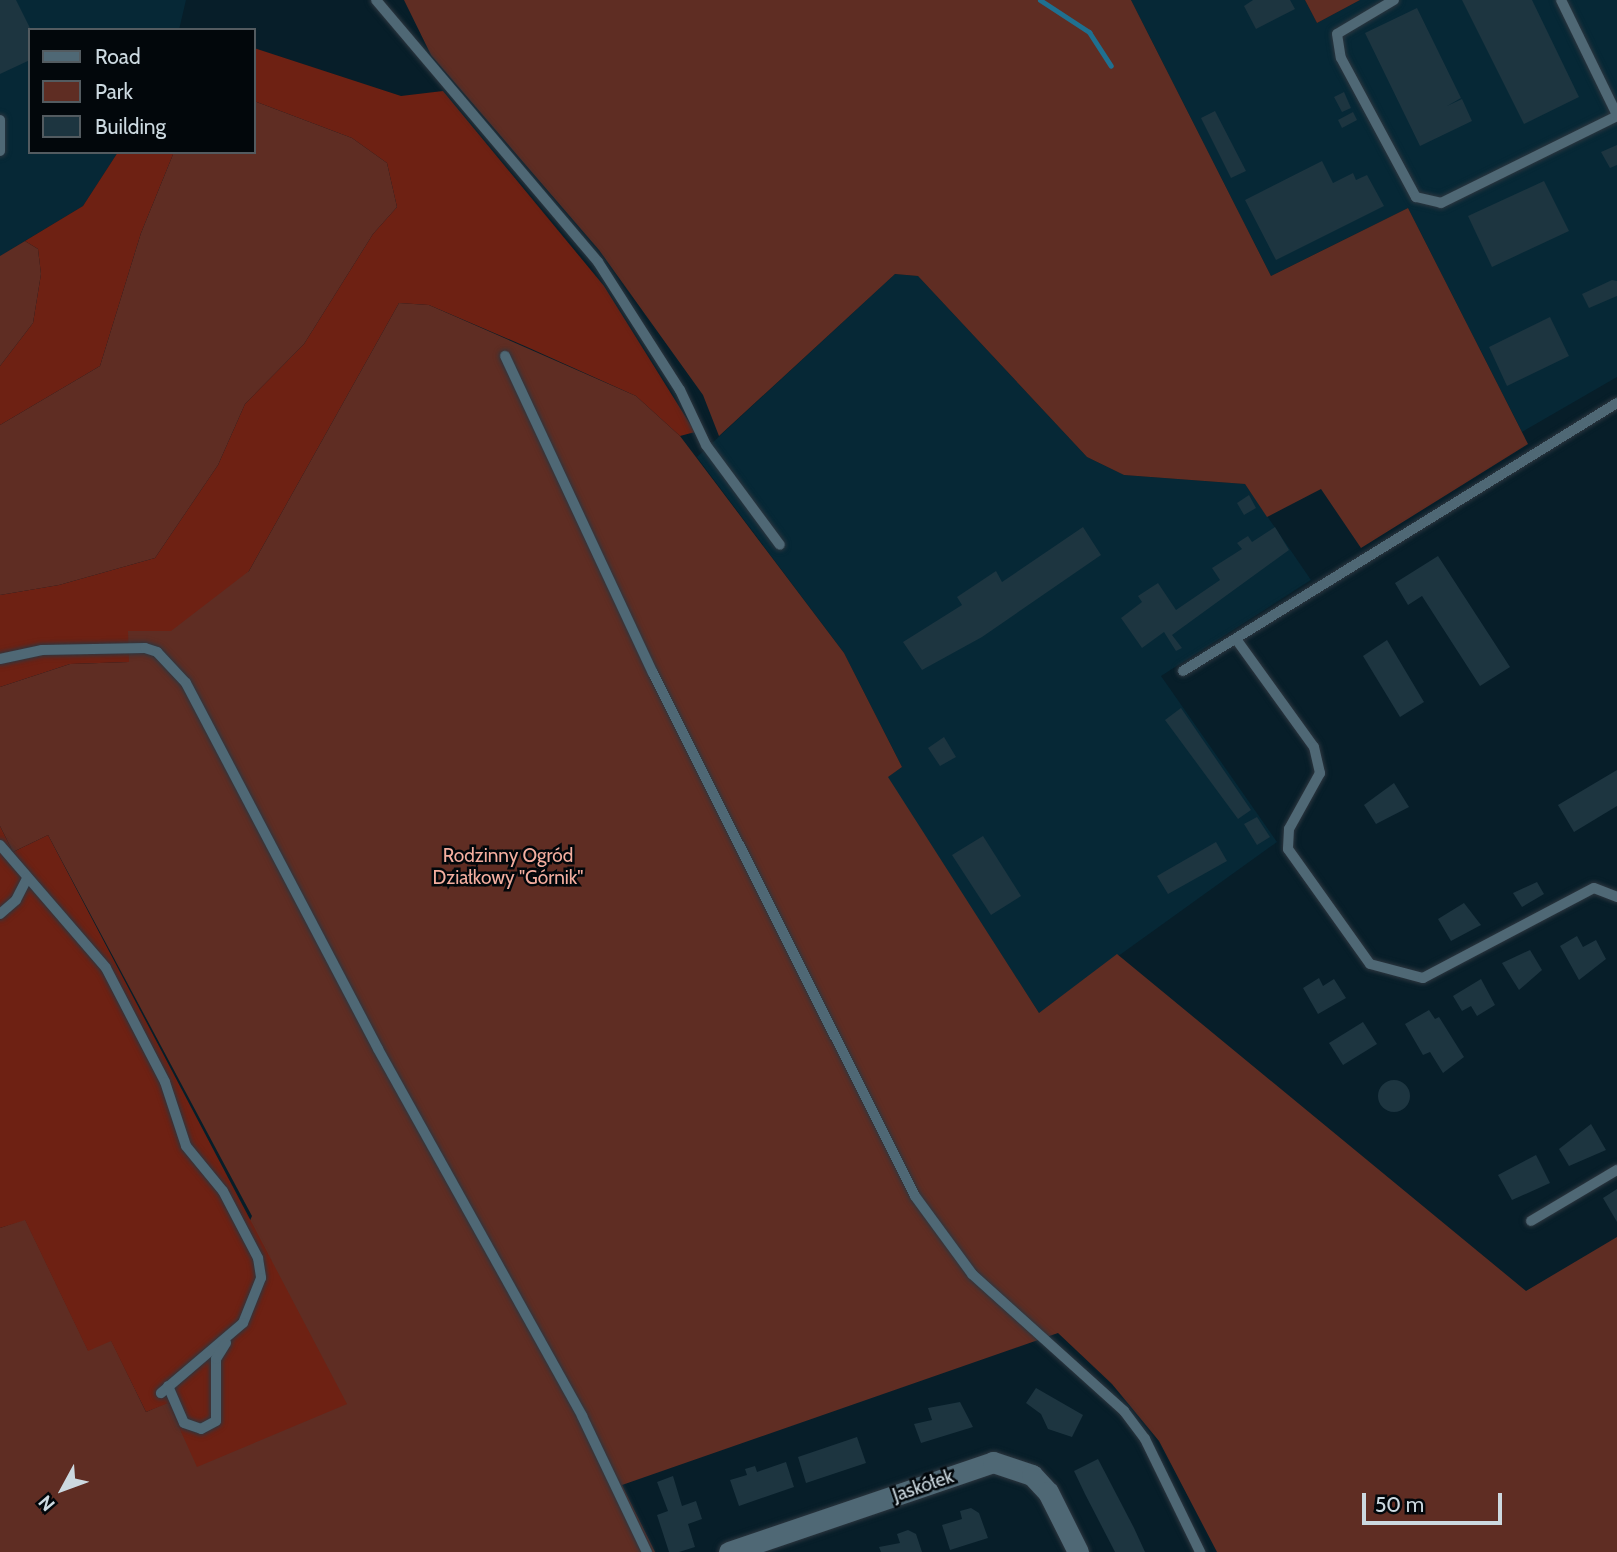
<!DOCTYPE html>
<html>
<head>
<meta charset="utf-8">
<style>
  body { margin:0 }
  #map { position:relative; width:1617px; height:1552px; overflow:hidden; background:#071e29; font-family:Cabin,sans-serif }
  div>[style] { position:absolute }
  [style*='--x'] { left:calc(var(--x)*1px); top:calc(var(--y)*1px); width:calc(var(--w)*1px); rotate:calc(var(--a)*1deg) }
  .built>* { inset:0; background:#062836 }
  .green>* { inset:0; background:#5f2d23 }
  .forest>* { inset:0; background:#6e2113 }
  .stream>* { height:5px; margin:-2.5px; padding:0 2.5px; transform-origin:2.5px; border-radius:2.5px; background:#1f7090 }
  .building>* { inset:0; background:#1d3540 }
  .round { border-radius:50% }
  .roads { filter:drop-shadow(0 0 2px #2d363f) drop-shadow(0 0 2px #2d363f) }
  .lane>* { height:10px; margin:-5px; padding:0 5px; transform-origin:5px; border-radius:5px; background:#4f6875 }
  .street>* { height:21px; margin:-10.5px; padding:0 10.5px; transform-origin:10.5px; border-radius:10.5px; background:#4f6875 }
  span { translate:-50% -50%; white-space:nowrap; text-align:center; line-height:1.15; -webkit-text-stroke:5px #02070b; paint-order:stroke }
  .park-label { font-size:19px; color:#f4ae9f }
  .street-label { font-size:19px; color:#ccd9e0 }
  .legend { position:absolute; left:28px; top:28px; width:228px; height:126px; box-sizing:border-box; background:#02070b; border:2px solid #535b60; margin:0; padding:9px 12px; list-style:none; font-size:21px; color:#ccd9e0 }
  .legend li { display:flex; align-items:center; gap:14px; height:35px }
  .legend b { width:35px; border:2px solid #535b60 }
  .north { position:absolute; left:28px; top:1454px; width:70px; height:70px; -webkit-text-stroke:5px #02070b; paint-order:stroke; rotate:229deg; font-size:19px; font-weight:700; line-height:28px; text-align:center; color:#ccd9e0 }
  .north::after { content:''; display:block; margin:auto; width:24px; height:32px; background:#ccd9e0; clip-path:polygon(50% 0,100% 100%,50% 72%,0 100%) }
  .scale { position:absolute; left:1362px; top:1493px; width:140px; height:32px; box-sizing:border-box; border:4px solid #ccd9e0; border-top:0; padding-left:9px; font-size:21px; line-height:24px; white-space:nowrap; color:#ccd9e0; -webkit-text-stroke:5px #02070b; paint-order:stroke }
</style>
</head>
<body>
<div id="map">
  <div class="built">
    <div style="clip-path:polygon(0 0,186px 0,179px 30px,30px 30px,30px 152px,118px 152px,83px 206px,0 256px)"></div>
    <div style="clip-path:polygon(1131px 0,1305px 0,1317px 23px,1360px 0,1617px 0,1617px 377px,1522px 432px,1408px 208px,1271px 276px)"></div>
    <div style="clip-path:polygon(895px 274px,918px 276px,1087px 457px,1124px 475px,1245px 484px,1311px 580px,1161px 676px,1277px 842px,1039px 1013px,887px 777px,902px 767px,844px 653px,697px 457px)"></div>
  </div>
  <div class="green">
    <div style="clip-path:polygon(404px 0,1131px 0,1271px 276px,1408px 208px,1528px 444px,1361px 548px,1321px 489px,1267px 517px,1245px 484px,1124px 475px,1087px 457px,918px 276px,895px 274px,719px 436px,703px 395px,599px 250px,431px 55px)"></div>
    <div style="clip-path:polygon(1305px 0,1360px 0,1317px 23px)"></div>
    <div style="clip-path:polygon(254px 101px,352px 138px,387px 163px,397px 207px,373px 234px,304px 344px,245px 404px,218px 465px,155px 558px,59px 585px,0 595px,0 425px,100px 366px,141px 233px,174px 152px,254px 152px)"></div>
    <div style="clip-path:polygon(25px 241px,38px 249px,41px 274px,33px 323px,0 366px,0 256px)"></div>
    <div style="clip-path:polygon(399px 303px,429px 305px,636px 396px,680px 436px,844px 653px,902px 767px,888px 777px,1039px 1013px,1117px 954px,1526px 1291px,1617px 1237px,1617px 1552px,1217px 1552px,1159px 1441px,1112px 1384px,1058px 1333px,622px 1485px,655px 1552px,0 1552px,0 1228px,25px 1219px,88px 1350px,111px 1340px,146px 1412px,168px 1402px,252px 1216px,48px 835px,13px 852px,0 826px,0 687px,70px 664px,128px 662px,128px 631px,249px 571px)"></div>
  </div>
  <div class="forest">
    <div style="clip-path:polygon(254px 48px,401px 96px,443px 91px,604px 286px,695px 432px,680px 436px,636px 396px,527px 347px,429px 305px,399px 303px,249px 571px,171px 631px,128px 631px,129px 662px,70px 664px,0 687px,0 595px,59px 585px,155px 558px,218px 465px,245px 404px,304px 344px,373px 234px,397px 207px,387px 163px,352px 138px,254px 101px)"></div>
    <div style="clip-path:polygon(118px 152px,174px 152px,141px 233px,100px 366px,0 425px,0 366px,33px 323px,41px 274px,38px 249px,25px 241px,83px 206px)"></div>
    <div style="clip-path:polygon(0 826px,13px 852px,48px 835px,347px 1404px,197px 1467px,168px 1403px,146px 1412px,111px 1341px,88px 1351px,25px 1220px,0 1228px)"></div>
  </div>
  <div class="stream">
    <div style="--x:1040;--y:0;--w:59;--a:33.1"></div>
    <div style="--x:1089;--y:32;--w:40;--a:57.1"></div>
  </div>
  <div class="building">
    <div style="clip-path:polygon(0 0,16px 0,31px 30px,30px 60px,0 74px)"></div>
    <div style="clip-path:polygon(1290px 0,1295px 9px,1256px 29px,1244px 6px,1253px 0)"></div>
    <div style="clip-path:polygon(1462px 0,1532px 0,1579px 97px,1524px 124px)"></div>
    <div style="clip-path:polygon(1417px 8px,1461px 98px,1447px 106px,1462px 99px,1472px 121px,1420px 146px,1365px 33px)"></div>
    <div style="clip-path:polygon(1344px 92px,1351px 108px,1342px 112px,1334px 97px)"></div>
    <div style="clip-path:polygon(1215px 111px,1246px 171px,1231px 178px,1201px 118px)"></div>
    <div style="clip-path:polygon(1353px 112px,1357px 120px,1342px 128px,1338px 120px)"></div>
    <div style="clip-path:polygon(1617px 145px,1617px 165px,1610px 168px,1601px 152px)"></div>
    <div style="clip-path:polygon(1322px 161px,1333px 183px,1353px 173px,1356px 180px,1367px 175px,1384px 206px,1276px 260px,1245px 200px)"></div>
    <div style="clip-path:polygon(1544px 181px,1569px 231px,1492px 267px,1468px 216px)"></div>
    <div style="clip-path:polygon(1612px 280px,1617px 281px,1617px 296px,1589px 308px,1582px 294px)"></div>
    <div style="clip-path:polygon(1550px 317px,1569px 356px,1507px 386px,1489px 347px)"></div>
    <div style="clip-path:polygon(1249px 495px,1256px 508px,1244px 515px,1237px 503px)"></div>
    <div style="clip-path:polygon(1083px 527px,1101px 555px,982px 637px,922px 670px,903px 642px,962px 605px,957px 597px,996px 571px,1002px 582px)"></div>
    <div style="clip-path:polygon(1275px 527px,1289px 550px,1172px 635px,1182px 648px,1176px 651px,1164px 632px,1142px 648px,1121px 618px,1142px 602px,1138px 596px,1158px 583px,1176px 610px,1220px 580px,1212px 568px,1242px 549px,1237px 543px,1248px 536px,1252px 542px)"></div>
    <div style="clip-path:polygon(1438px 556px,1510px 667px,1480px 686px,1422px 596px,1408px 605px,1395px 583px)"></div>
    <div style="clip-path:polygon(1387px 640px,1424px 702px,1400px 717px,1363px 656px)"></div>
    <div style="clip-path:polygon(1181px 708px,1251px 810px,1238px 819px,1165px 720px)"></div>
    <div style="clip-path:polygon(944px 737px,956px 757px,940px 766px,928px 748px)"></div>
    <div style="clip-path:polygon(1617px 770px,1617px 806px,1574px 832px,1558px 805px)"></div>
    <div style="clip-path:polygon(1394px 783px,1409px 807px,1376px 824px,1364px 805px)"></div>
    <div style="clip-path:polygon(1257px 817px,1270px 837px,1257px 845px,1244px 824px)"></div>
    <div style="clip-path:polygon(983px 836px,1021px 896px,991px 915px,952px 855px)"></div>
    <div style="clip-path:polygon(1216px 842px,1227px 861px,1168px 894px,1157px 876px)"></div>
    <div style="clip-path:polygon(1537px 882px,1544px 894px,1522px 907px,1513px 893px)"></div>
    <div style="clip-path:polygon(1464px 903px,1481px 925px,1451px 941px,1438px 919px)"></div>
    <div style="clip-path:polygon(1577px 936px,1583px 947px,1596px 940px,1606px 959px,1579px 980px,1560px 946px)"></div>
    <div style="clip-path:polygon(1530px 950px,1542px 970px,1519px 990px,1502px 963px)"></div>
    <div style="clip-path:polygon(1319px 978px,1323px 986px,1334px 979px,1346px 998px,1318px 1014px,1303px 988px)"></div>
    <div style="clip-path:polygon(1481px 979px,1495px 1005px,1477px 1016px,1471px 1006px,1462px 1011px,1453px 996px)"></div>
    <div style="clip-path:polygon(1429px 1010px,1435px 1019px,1439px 1017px,1464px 1057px,1443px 1073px,1430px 1052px,1423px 1055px,1405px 1024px)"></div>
    <div style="clip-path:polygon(1363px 1022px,1377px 1044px,1343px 1065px,1329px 1043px)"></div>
    <div class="round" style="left:1378px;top:1080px;width:32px;height:32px"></div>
    <div style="clip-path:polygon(1591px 1124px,1606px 1150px,1569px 1166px,1559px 1149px)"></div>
    <div style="clip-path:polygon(1536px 1155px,1550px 1183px,1512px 1200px,1498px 1175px)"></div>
    <div style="clip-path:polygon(1617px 1189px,1617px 1222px,1603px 1198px)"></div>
    <div style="clip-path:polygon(1036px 1388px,1083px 1415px,1072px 1437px,1048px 1429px,1041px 1414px,1026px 1403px)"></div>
    <div style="clip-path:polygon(960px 1402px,973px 1427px,921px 1443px,914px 1424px,932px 1420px,928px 1408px)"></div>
    <div style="clip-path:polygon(857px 1437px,866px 1463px,806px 1483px,798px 1457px)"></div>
    <div style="clip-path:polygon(1098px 1459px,1134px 1528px,1145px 1552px,1115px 1552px,1085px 1494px,1074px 1471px)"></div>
    <div style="clip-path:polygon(786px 1462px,794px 1487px,739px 1506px,730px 1480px,747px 1475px,745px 1469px,755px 1466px,757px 1472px)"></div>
    <div style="clip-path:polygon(673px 1476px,682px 1506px,696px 1501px,702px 1519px,688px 1524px,695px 1547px,679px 1552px,669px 1552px,657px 1515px,668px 1511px,657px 1482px)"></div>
    <div style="clip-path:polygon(971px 1508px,979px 1513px,988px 1538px,950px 1550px,942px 1525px,962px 1519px,960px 1511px)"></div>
    <div style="clip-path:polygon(908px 1530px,916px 1534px,922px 1552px,881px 1552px,879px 1547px,900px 1543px,897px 1534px)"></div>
  </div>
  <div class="roads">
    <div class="lane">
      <div style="--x:376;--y:0;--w:343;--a:49.7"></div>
      <div style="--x:598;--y:262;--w:152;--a:57.4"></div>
      <div style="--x:680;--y:390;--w:61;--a:64.7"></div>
      <div style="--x:706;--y:445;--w:124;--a:53.5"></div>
      <div style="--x:1394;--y:0;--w:66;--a:149.2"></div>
      <div style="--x:1337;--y:34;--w:24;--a:81"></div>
      <div style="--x:1341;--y:58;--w:158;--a:61.7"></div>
      <div style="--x:1416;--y:197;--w:26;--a:13"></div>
      <div style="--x:1441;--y:203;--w:196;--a:-26.3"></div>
      <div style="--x:1561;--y:0;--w:128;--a:64"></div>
      <div style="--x:0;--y:120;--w:31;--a:90"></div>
      <div style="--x:505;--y:356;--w:350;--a:65"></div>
      <div style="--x:653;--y:673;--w:585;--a:63.39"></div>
      <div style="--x:915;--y:1196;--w:97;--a:53.8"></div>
      <div style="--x:972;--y:1274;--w:205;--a:42"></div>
      <div style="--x:1124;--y:1411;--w:35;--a:53"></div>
      <div style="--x:1145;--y:1439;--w:126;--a:64"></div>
      <div style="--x:1236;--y:639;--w:133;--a:54.2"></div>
      <div style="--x:1314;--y:747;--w:27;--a:77"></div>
      <div style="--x:1320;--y:773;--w:64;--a:119"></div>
      <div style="--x:1289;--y:829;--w:20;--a:93"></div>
      <div style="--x:1288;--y:849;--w:141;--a:54.5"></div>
      <div style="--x:1370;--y:964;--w:55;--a:14.8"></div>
      <div style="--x:1423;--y:978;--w:193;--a:-27.8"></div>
      <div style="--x:1594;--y:888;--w:25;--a:21"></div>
      <div style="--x:0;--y:659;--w:43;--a:-12.1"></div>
      <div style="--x:42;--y:650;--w:103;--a:-1.1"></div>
      <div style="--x:145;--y:648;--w:13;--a:18"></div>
      <div style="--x:157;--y:652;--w:42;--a:46.9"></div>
      <div style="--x:186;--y:683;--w:413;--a:62.3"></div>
      <div style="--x:378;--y:1049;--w:420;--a:60.9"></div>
      <div style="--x:582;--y:1416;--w:151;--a:64.5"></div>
      <div style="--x:1183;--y:671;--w:510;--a:-31.7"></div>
      <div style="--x:0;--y:845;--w:162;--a:49.2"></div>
      <div style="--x:106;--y:968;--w:128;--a:62.6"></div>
      <div style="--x:165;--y:1082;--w:67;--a:71.8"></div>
      <div style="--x:186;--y:1146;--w:58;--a:50.6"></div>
      <div style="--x:223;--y:1191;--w:76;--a:62.4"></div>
      <div style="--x:258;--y:1258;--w:20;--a:81"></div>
      <div style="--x:261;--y:1278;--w:48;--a:111.8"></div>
      <div style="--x:243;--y:1323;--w:108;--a:139.5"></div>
      <div style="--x:0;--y:914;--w:21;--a:-41"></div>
      <div style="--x:16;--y:900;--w:25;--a:-63"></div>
      <div style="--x:1531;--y:1221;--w:100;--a:-30.7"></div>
      <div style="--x:168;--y:1386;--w:40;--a:66.6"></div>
      <div style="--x:184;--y:1423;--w:18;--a:19"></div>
      <div style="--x:201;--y:1429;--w:17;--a:-28"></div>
      <div style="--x:216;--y:1421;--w:62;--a:-90"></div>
      <div style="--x:216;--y:1359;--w:19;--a:-58"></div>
    </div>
    <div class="street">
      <div style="--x:729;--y:1552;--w:279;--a:-18.8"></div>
      <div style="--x:993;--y:1462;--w:41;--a:18.4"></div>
      <div style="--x:1032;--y:1475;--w:23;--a:47"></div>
      <div style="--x:1048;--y:1492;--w:67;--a:63.4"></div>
    </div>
  </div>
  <div class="park-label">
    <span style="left:508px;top:867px">Rodzinny Ogród<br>Działkowy "Górnik"</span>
  </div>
  <div class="street-label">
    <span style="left:923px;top:1486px;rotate:-19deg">Jaskółek</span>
  </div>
  <ul class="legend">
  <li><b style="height:9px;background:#4f6875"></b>Road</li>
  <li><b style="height:19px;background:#5f2d23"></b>Park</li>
  <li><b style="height:19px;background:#1d3540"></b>Building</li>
  </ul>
  <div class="north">N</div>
  <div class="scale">50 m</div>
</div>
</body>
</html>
